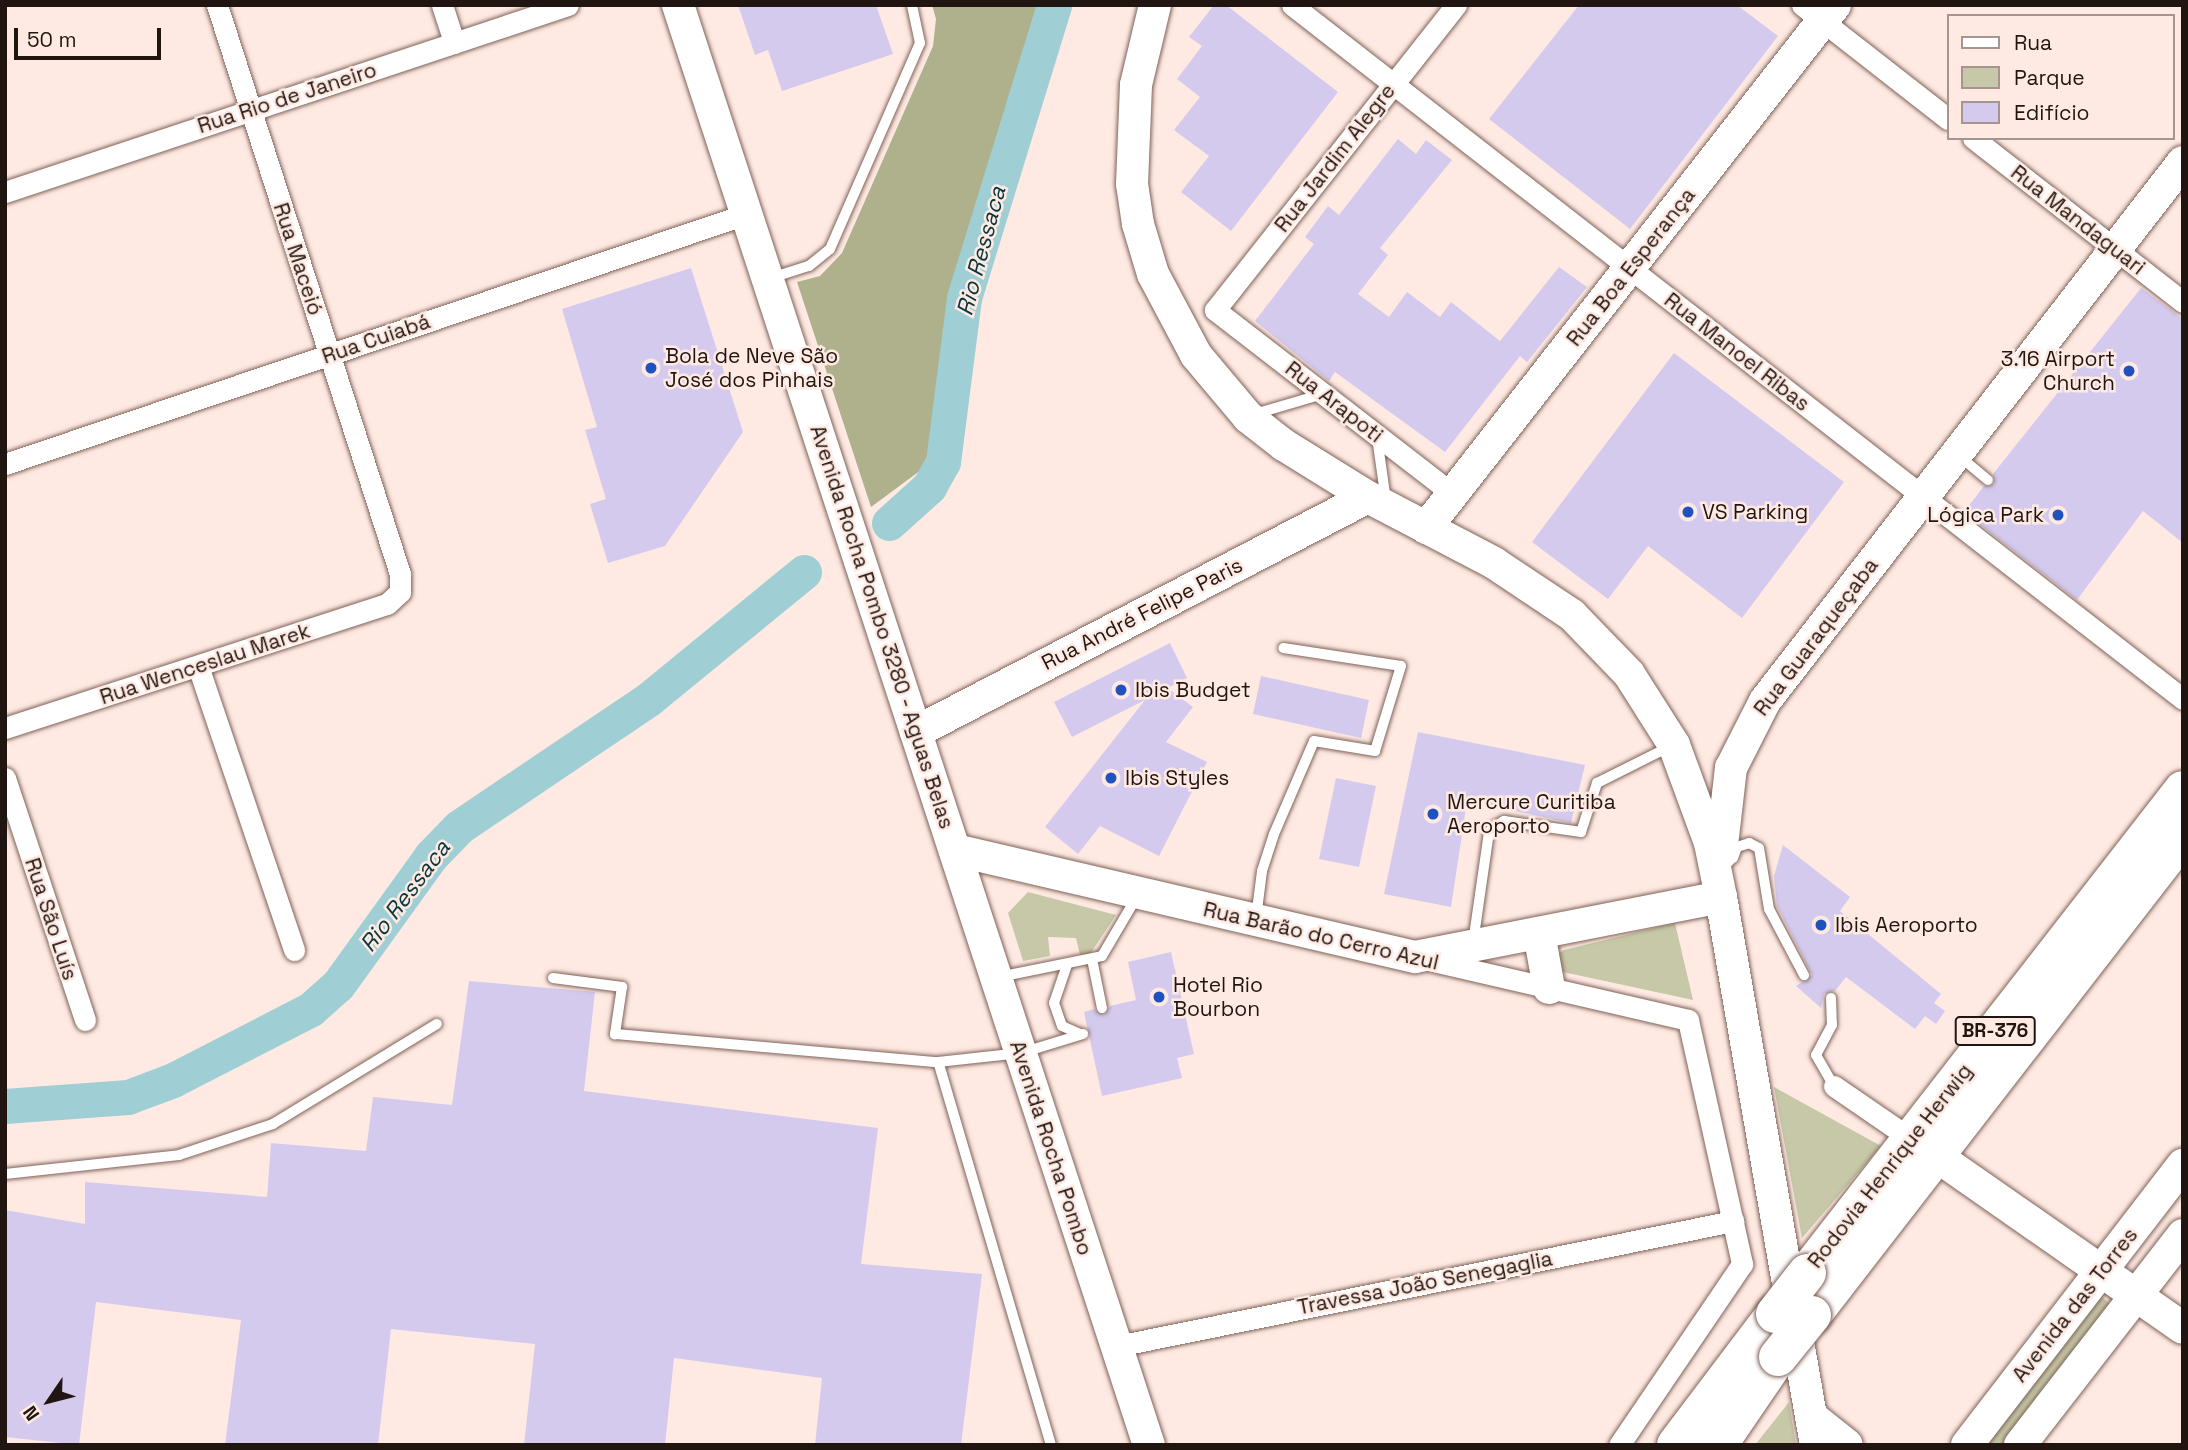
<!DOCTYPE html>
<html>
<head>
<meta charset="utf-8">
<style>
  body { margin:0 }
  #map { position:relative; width:2188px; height:1450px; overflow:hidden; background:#ffeae3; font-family:"Space Grotesk",sans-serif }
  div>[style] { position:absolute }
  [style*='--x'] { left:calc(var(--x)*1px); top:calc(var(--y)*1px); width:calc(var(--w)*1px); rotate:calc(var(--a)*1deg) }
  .green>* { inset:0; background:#c6c8a7 }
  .forest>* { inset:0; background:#aeb18c }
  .river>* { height:35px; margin:-17.5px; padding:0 17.5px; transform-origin:17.5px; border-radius:17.5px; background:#9fcfd5 }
  .building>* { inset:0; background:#d4caee }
  .roads { filter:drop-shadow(0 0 2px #7f6257) drop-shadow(0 0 2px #7f6257) }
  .lane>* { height:10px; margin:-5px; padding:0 5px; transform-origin:5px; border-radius:5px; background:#fff }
  .street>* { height:21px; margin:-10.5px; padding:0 10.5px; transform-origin:10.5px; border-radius:10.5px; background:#fff }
  .secondary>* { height:32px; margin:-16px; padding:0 16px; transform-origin:16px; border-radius:16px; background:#fff }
  .highway>* { height:38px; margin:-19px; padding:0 19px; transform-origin:19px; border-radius:19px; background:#fff }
  .bridges { filter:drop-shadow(0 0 2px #7f6257) drop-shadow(0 0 2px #7f6257) }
  .highway-bridge>* { height:38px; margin:-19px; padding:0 19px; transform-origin:19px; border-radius:19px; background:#fff }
  .dots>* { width:19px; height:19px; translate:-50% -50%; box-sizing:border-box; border:4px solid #ffeae3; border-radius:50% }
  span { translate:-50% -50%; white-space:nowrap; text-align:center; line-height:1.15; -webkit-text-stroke:5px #ffeae3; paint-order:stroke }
  .shield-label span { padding:2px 5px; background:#ffeae3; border:2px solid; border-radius:5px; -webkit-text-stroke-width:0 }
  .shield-label { font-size:19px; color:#201510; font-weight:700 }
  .street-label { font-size:21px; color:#201510 }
  .poi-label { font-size:21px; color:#201510 }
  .left { translate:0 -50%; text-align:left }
  .right { translate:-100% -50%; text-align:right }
  .water-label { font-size:23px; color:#07363b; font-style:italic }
  .frame { position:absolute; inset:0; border:7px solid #201510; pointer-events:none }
  .legend { position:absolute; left:1947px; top:14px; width:228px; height:126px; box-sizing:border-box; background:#ffeae3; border:2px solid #a6958f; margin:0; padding:9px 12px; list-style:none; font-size:21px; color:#201510 }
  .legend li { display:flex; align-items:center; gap:14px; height:35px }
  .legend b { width:35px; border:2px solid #a6958f }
  .north { position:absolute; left:14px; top:1366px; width:70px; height:70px; -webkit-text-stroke:5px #ffeae3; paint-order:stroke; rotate:235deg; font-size:19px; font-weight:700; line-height:28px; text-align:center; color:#201510 }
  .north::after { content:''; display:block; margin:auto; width:24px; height:32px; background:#201510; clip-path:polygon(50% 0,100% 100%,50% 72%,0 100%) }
  .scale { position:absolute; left:14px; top:28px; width:147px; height:32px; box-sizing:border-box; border:4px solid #201510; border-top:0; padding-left:9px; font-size:21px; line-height:24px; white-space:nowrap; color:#201510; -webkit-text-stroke:5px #ffeae3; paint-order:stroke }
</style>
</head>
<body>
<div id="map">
  <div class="green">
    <div style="clip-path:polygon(1028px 892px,1116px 915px,1090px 954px,1080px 955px,1076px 938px,1048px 937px,1050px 956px,1023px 961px,1008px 913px)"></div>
    <div style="clip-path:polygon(1675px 923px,1693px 1000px,1563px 972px,1557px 967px,1559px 953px,1564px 950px)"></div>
    <div style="clip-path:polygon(1774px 1087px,1881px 1146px,1802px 1238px)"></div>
    <div style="clip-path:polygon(2095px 1292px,2117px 1309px,2012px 1445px,1977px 1445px)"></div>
    <div style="clip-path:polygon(1789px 1402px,1796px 1445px,1755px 1445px)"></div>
  </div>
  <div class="forest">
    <div style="clip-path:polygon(932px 5px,1043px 5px,956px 292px,946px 343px,938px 446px,921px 470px,871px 507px,797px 282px,820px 276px,842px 253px,933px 46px,936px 19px)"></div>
  </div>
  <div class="river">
    <div style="--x:889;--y:523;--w:54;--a:-42"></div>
    <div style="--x:929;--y:487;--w:29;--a:-61"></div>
    <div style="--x:943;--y:462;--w:165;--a:-82.7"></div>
    <div style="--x:964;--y:298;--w:307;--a:-72.9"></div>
    <div style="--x:5;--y:1106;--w:123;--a:-4.2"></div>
    <div style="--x:128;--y:1097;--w:48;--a:-20.7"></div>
    <div style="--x:173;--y:1080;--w:155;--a:-27.2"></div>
    <div style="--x:311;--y:1009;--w:36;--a:-42"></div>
    <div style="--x:338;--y:985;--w:159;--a:-54.2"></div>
    <div style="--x:431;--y:856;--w:40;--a:-46"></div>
    <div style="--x:459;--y:827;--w:230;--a:-34"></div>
    <div style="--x:650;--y:698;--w:199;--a:-39.3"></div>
  </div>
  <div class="building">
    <div style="clip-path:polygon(738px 5px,876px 5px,893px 54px,782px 91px,768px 50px,755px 55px)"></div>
    <div style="clip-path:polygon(1214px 5px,1226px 5px,1338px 92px,1231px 231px,1181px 192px,1209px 156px,1174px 130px,1200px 97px,1177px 79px,1202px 46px,1189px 37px)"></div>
    <div style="clip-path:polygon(1579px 5px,1737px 5px,1778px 36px,1630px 229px,1489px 119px)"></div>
    <div style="clip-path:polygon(1398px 139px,1416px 154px,1426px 140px,1452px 160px,1380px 248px,1388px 255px,1358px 294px,1389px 317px,1407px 292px,1440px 317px,1451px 302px,1500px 341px,1559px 267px,1587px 287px,1527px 362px,1520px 356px,1445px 452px,1335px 372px,1329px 381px,1255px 321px,1314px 244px,1305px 237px,1328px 206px,1339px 215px)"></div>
    <div style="clip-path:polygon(691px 268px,743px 432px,665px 546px,608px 563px,590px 504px,606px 499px,585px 430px,597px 427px,562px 309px)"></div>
    <div style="clip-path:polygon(2141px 288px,2183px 319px,2183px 543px,2143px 511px,2077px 600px,1964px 512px,1984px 486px,1994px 484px,1993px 474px)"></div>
    <div style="clip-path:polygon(1674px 353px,1844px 482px,1742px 618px,1648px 546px,1608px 599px,1532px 542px)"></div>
    <div style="clip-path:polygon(1170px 643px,1187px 678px,1168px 688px,1193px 707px,1166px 742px,1207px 762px,1159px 856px,1100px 826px,1078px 854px,1045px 827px,1145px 700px,1072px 737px,1054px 702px)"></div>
    <div style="clip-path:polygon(1261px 676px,1369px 700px,1361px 738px,1253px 714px)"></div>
    <div style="clip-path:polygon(1418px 732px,1585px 765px,1571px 823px,1467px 801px,1451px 907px,1384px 894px)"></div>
    <div style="clip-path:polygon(1336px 778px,1376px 786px,1359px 867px,1319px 859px)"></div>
    <div style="clip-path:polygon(1783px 845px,1850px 897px,1840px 911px,1941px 994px,1934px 1003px,1945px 1011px,1936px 1024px,1925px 1016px,1915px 1029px,1846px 977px,1835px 991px,1824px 994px,1821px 1008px,1796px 986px,1812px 975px,1777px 906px,1774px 876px)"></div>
    <div style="clip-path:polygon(1171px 952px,1194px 1054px,1177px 1058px,1182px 1078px,1102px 1096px,1084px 1012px,1094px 1009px,1104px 1015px,1110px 1006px,1136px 1000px,1128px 962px)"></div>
    <div style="clip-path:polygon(469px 981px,595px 992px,584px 1091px,878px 1128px,861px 1264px,982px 1274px,961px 1445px,815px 1445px,822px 1378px,674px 1358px,665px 1445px,524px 1445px,535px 1344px,391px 1329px,378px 1445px,225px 1445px,241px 1320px,96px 1302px,79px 1445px,5px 1437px,5px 1210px,85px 1224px,85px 1182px,267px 1197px,271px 1143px,366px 1151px,373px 1097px,452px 1105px)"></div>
  </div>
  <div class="roads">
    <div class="lane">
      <div style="--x:771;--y:278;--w:40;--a:-18"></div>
      <div style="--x:809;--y:266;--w:27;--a:-39"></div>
      <div style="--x:830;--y:249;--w:225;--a:-66.4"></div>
      <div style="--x:920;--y:43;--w:39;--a:-102"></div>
      <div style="--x:1255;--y:414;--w:71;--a:-16.4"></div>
      <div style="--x:1377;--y:437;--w:65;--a:82"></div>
      <div style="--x:1958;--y:455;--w:39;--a:40"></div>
      <div style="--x:1733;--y:858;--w:12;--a:-70"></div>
      <div style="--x:1737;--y:847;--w:13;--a:-18"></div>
      <div style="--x:1749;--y:843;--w:11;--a:27"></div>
      <div style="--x:1759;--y:848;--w:62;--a:80.7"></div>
      <div style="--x:1769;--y:909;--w:75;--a:62.1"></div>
      <div style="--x:1256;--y:918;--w:47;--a:-82.7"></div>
      <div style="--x:1262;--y:871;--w:39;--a:-72"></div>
      <div style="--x:1274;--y:834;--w:101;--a:-66.7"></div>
      <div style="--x:1314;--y:741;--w:62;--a:9.3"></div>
      <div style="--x:1375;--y:751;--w:89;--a:-73"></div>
      <div style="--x:1401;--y:666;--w:119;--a:-171.3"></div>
      <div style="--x:1473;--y:943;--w:112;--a:-81.8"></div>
      <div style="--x:1489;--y:832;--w:7;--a:-45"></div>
      <div style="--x:1494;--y:827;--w:12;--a:-31"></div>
      <div style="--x:1504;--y:821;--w:78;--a:8.1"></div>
      <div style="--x:1581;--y:832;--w:52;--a:-71.9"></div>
      <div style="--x:1597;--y:783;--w:83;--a:-26.6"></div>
      <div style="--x:1092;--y:959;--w:50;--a:78.5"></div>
      <div style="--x:1067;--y:965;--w:40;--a:108.9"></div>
      <div style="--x:1054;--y:1003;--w:24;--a:71"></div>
      <div style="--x:1062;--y:1026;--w:20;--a:24"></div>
      <div style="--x:999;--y:977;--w:105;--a:-11.5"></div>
      <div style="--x:1102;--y:956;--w:71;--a:-59.5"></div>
      <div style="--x:553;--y:978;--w:70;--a:7.4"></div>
      <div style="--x:622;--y:987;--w:48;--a:98.5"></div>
      <div style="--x:615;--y:1034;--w:324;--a:5"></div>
      <div style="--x:1831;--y:998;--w:27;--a:88"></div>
      <div style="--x:1832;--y:1025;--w:34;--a:118"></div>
      <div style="--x:1816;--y:1055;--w:36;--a:60"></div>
      <div style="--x:5;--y:1174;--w:175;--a:-6.2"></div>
      <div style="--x:179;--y:1155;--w:99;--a:-18.3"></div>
      <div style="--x:273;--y:1124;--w:192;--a:-31.4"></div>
      <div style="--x:1051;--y:1445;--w:399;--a:-106.4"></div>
      <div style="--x:938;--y:1062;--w:83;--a:-6.2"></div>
      <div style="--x:1021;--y:1053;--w:65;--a:-17"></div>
    </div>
    <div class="street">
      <div style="--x:442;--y:5;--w:40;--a:72"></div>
      <div style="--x:1292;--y:5;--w:1129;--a:37.92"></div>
      <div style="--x:1802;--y:5;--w:185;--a:38"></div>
      <div style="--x:1973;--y:138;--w:266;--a:38"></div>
      <div style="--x:5;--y:192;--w:593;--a:-18.37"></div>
      <div style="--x:5;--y:464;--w:782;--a:-18.64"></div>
      <div style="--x:1453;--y:494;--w:301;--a:-142.3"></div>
      <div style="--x:1215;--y:310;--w:389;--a:-51.7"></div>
      <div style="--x:198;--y:666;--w:300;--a:71.3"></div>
      <div style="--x:5;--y:728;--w:402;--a:-18"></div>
      <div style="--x:387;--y:604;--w:18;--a:-43"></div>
      <div style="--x:400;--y:592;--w:18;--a:-90"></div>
      <div style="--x:400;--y:574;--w:598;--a:-107.83"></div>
      <div style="--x:5;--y:778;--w:255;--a:71.7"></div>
      <div style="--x:1424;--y:959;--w:271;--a:13"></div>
      <div style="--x:1688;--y:1020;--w:250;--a:77.5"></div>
      <div style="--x:1742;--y:1264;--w:219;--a:124.2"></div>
      <div style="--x:1834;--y:1086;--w:93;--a:34.5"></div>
      <div style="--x:1117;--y:1346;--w:629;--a:-11.47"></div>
    </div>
    <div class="secondary">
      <div style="--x:678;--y:5;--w:1515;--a:71.89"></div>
      <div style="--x:1155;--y:5;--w:82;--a:103.4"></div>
      <div style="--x:1136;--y:85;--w:99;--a:92.3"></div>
      <div style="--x:1132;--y:184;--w:40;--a:81.5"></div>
      <div style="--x:1138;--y:224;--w:52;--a:73.3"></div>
      <div style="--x:1153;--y:274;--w:92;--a:62"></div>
      <div style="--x:1196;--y:355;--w:81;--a:50"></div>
      <div style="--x:1248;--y:417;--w:46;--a:37.9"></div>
      <div style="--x:1284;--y:445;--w:99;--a:31.8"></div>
      <div style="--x:1368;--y:497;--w:142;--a:27.6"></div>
      <div style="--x:1494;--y:563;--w:94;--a:33.7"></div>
      <div style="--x:1572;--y:615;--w:82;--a:46"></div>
      <div style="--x:1629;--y:674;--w:84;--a:57.6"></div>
      <div style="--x:1674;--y:745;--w:104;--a:69.8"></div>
      <div style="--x:1710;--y:843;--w:55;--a:78.5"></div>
      <div style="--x:1721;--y:897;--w:556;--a:80.17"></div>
      <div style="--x:1426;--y:528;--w:664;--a:-51.97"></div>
      <div style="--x:916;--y:732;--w:509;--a:-27.47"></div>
      <div style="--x:955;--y:850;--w:472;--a:13.1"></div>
      <div style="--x:1415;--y:957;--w:312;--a:-11.1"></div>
      <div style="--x:1721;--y:854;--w:87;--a:-83.4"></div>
      <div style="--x:1731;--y:768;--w:75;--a:-63.1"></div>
      <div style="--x:1765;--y:701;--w:682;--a:-52.21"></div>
      <div style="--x:1539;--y:933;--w:56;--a:79.7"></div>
      <div style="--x:1935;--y:1155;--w:302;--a:34.9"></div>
      <div style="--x:1813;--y:1418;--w:43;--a:38.5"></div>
      <div style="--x:1967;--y:1445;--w:354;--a:-52.4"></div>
      <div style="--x:2020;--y:1445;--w:266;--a:-52.2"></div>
    </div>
    <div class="highway">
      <div style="--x:1807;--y:1273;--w:612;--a:-52.1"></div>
      <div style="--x:1812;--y:1315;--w:606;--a:-52.24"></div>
      <div style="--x:1676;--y:1445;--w:164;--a:-52.9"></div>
      <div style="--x:1718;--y:1445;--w:107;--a:-55.7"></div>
    </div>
  </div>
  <div class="bridges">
    <div class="highway-bridge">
      <div style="--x:1775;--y:1314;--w:52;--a:-52"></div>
      <div style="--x:1778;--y:1357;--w:54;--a:-51"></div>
    </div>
  </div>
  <div class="dots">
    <div style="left:651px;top:368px;background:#1f52bf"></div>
    <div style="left:2129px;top:371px;background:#1f52bf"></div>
    <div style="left:1688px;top:512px;background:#1f52bf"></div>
    <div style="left:2058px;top:515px;background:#1f52bf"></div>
    <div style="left:1121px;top:690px;background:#1f52bf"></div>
    <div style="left:1111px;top:778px;background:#1f52bf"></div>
    <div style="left:1433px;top:814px;background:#1f52bf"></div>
    <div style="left:1821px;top:925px;background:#1f52bf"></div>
    <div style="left:1159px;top:997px;background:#1f52bf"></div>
  </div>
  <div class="shield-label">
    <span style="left:1995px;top:1031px">BR-376</span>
  </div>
  <div class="street-label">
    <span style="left:287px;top:98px;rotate:-18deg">Rua Rio de Janeiro</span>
    <span style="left:1335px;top:158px;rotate:-52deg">Rua Jardim Alegre</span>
    <span style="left:2078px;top:220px;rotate:38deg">Rua Mandaguari</span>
    <span style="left:298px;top:259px;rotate:72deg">Rua Maceió</span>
    <span style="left:1631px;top:267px;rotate:-52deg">Rua Boa Esperança</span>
    <span style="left:376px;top:339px;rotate:-19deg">Rua Cuiabá</span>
    <span style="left:1737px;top:352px;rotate:38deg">Rua Manoel Ribas</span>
    <span style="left:1334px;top:402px;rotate:38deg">Rua Arapoti</span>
    <span style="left:1142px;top:614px;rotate:-27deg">Rua André Felipe Paris</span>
    <span style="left:882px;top:627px;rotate:72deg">Avenida Rocha Pombo 3280 - Aguas Belas</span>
    <span style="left:1816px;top:637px;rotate:-53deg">Rua Guaraqueçaba</span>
    <span style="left:205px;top:664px;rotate:-18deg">Rua Wenceslau Marek</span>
    <span style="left:51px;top:919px;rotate:72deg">Rua São Luís</span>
    <span style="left:1321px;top:936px;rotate:13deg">Rua Barão do Cerro Azul</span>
    <span style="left:1051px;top:1148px;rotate:72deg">Avenida Rocha Pombo</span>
    <span style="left:1890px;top:1166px;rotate:-52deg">Rodovia Henrique Herwig</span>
    <span style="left:1425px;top:1283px;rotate:-11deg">Travessa João Senegaglia</span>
    <span style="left:2075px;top:1305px;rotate:-52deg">Avenida das Torres</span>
  </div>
  <div class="poi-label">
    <span class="left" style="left:665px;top:368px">Bola de Neve São<br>José dos Pinhais</span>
    <span class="right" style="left:2115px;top:371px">3.16 Airport<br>Church</span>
    <span class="left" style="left:1702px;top:512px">VS Parking</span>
    <span class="right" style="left:2044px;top:515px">Lógica Park</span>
    <span class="left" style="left:1135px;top:690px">Ibis Budget</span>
    <span class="left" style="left:1125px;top:778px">Ibis Styles</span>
    <span class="left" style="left:1447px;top:814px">Mercure Curitiba<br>Aeroporto</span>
    <span class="left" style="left:1835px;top:925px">Ibis Aeroporto</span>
    <span class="left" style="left:1173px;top:997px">Hotel Rio<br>Bourbon</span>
  </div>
  <div class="water-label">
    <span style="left:981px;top:251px;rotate:-75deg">Rio Ressaca</span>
    <span style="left:405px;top:896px;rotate:-53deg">Rio Ressaca</span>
  </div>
  <div class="frame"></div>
  <ul class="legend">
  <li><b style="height:9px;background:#fff"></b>Rua</li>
  <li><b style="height:19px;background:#c6c8a7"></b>Parque</li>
  <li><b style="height:19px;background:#d4caee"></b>Edifício</li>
  </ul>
  <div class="north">N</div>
  <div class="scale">50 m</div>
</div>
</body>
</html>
